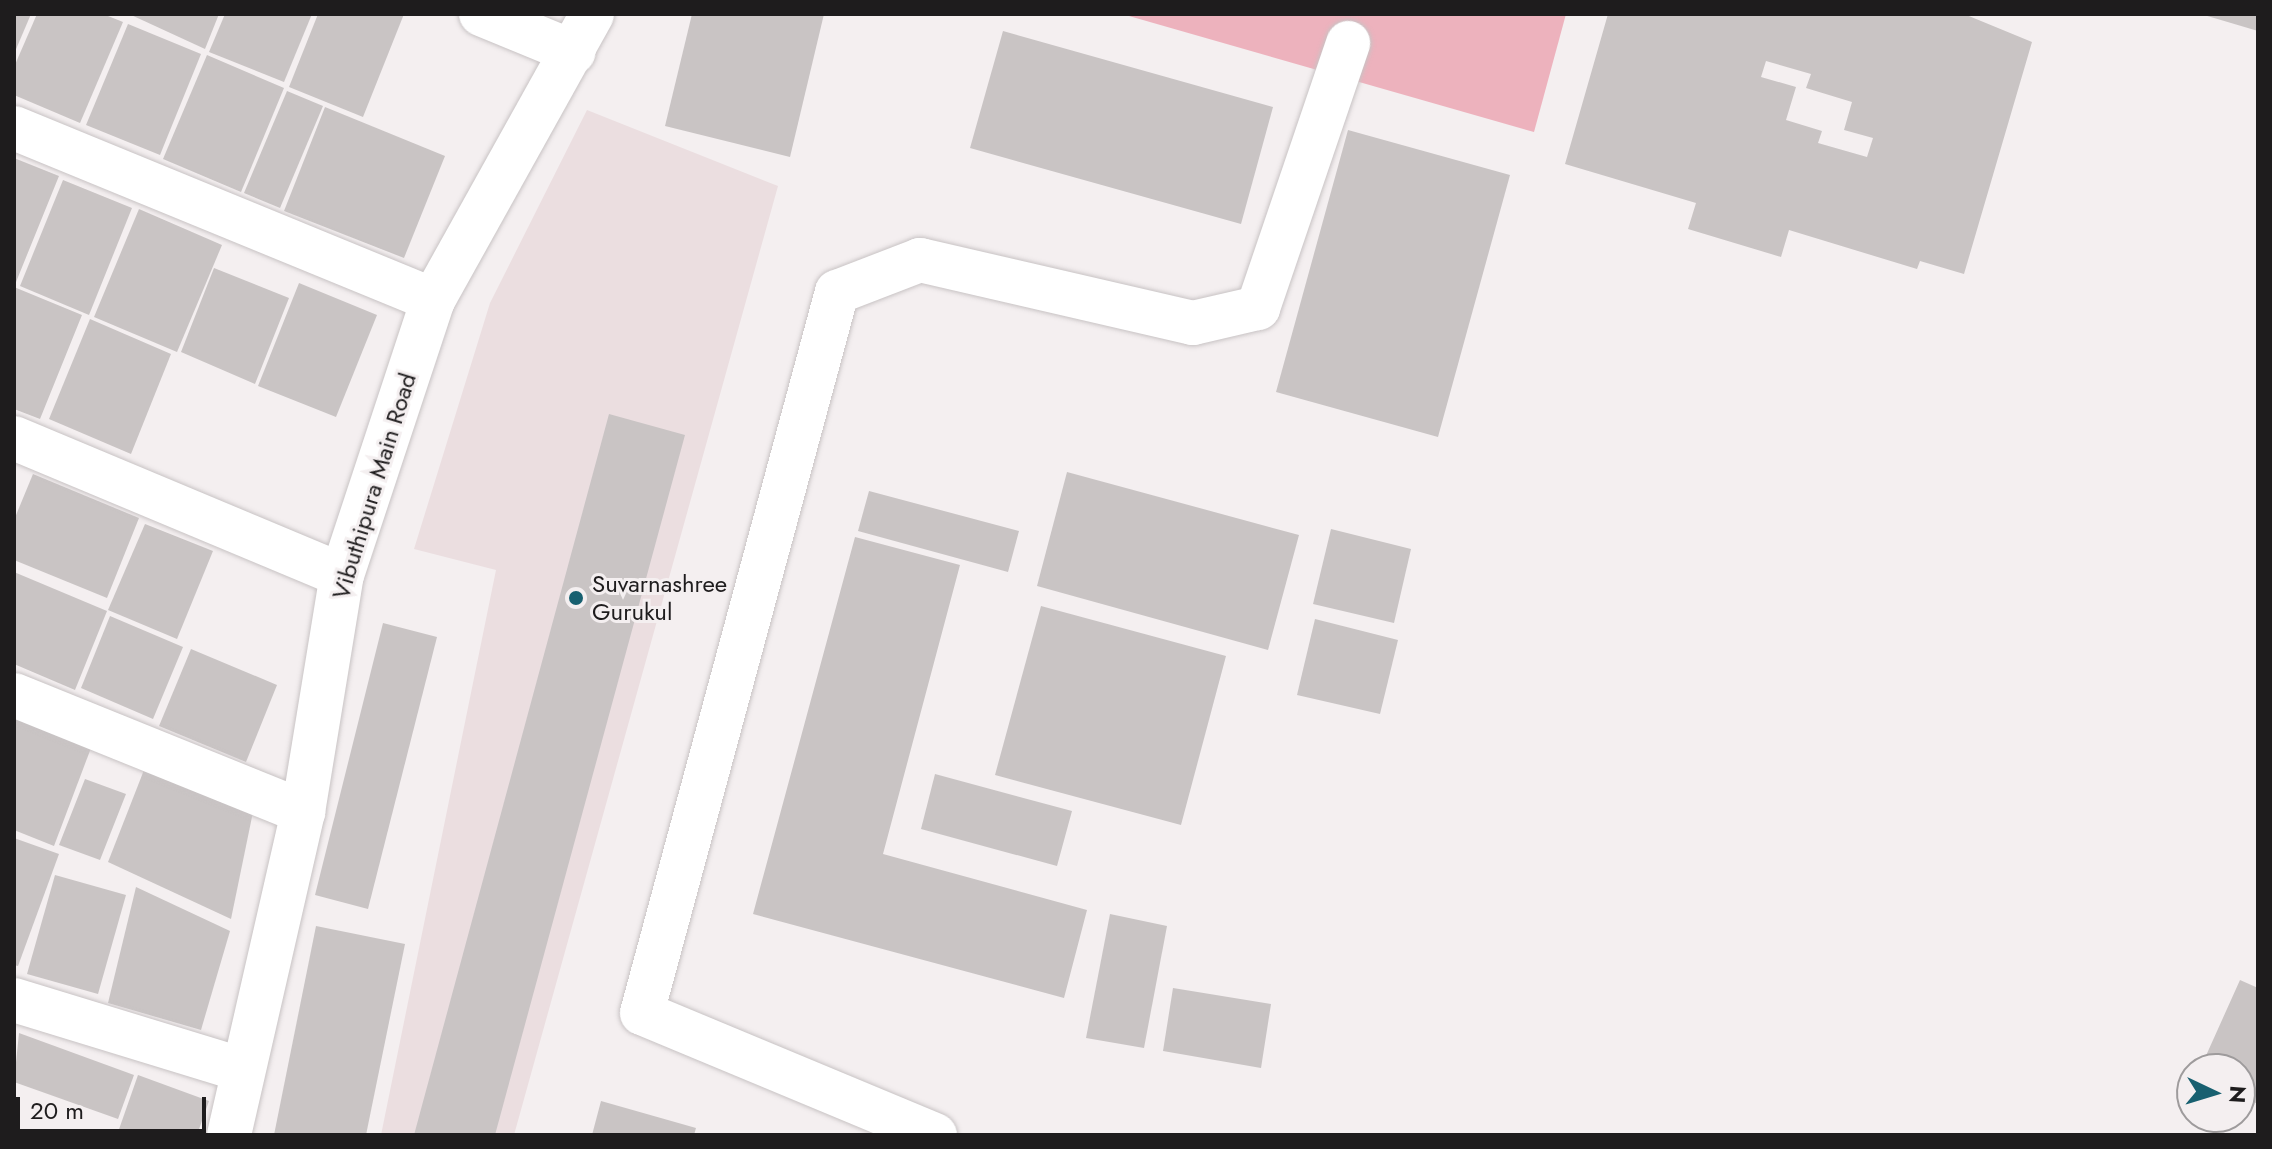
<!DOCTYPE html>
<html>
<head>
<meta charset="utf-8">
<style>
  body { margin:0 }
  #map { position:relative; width:2272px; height:1149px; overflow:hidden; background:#f4eff0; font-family:Jost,sans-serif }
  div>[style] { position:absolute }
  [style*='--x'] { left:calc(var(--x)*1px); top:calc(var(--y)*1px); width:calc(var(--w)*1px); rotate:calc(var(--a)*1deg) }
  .built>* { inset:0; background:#ebdee0 }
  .green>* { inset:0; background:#edb2bd }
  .building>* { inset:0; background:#c9c4c4 }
  .roads { filter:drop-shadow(0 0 2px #c8c3c4) drop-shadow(0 0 2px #c8c3c4) }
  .minor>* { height:44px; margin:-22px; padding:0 22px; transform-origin:22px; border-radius:22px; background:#fff }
  .dots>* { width:22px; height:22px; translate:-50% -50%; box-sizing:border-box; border:4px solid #f4eff0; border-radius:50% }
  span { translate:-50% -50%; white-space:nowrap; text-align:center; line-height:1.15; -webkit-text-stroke:6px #f4eff0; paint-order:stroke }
  .street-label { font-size:24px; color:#1e1c1d }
  .poi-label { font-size:24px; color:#1e1c1d }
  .left { translate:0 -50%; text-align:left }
  .frame { position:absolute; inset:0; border:16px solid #1e1c1d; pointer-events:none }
  .north { position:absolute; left:2176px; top:1053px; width:80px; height:80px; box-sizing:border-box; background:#f4eff0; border:2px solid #9e9b9c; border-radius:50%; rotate:94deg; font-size:22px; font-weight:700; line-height:32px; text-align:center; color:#1e1c1d }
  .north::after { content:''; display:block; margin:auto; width:28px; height:36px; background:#186070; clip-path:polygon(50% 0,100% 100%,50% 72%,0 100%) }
  .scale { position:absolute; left:16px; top:1097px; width:190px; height:36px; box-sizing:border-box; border:4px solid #1e1c1d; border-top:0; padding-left:10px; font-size:24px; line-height:28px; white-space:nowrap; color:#1e1c1d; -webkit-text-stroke:6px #f4eff0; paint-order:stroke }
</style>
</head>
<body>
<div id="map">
  <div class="built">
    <div style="clip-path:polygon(587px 110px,778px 186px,514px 1135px,381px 1135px,496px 570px,414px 549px,490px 303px)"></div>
  </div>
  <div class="green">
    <div style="clip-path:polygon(1122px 14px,1566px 14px,1534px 132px)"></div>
  </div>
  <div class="building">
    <div style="clip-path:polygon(14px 14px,31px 14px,14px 54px)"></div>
    <div style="clip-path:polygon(37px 14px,103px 14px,123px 22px,80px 123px,14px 95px,14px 67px)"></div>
    <div style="clip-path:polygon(129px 14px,219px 14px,205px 49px)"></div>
    <div style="clip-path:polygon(225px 14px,312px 14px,284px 82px,209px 52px)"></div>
    <div style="clip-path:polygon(318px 14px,404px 14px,363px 117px,289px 87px)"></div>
    <div style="clip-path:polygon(692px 14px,824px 14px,790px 157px,665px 126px)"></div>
    <div style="clip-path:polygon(evenodd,1608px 14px,1964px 14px,2032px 42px,1964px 274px,1920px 261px,1917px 269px,1789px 230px,1781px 257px,1688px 229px,1696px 203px,1565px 164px,1608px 14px,1766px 61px,1811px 74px,1806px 88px,1852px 102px,1844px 130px,1873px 138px,1867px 157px,1818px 143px,1822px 131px,1786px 120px,1796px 87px,1761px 77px,1766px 61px)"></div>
    <div style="clip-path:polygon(2204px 14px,2258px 14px,2258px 31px,2204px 15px)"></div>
    <div style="clip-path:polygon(128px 24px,201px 54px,160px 155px,86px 125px)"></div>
    <div style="clip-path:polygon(1003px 31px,1273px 107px,1241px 224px,970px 148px)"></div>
    <div style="clip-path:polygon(207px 55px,284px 88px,241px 192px,163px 159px)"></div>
    <div style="clip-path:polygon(287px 91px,323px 106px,280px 208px,244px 193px)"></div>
    <div style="clip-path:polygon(325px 107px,445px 156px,404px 258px,284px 211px)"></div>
    <div style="clip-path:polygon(1348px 130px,1510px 175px,1438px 437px,1276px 392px)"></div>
    <div style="clip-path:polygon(14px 158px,59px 176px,14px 287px,82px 315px,40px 419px,14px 409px)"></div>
    <div style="clip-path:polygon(63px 180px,132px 208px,89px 315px,20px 286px)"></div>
    <div style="clip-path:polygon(139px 209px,222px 245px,177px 352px,94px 317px)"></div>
    <div style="clip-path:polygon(214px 268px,289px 298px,255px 384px,181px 352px)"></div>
    <div style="clip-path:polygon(299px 283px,377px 315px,336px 417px,258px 386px)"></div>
    <div style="clip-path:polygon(90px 319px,171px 354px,131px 454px,49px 419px)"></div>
    <div style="clip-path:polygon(609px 414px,685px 435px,495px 1135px,414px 1135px)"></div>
    <div style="clip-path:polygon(1067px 472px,1299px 535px,1268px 650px,1037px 586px)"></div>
    <div style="clip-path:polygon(33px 474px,139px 518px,107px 598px,14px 560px,14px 520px)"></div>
    <div style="clip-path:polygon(869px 491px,1019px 531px,1008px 572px,858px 531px)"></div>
    <div style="clip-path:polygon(145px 524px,213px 551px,177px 639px,108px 610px)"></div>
    <div style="clip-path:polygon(1331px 529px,1411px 549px,1394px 623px,1313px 604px)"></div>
    <div style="clip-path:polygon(855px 537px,960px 565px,883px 854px,1087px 910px,1064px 998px,753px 914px)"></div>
    <div style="clip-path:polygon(14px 572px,107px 611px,75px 690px,14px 664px)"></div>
    <div style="clip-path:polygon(1041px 606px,1226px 656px,1181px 825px,995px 775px)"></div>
    <div style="clip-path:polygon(110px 616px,183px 647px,153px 719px,81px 688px)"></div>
    <div style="clip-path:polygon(1315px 619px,1398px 640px,1380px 714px,1297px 695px)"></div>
    <div style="clip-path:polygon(383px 623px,437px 637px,368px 909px,315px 895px)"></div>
    <div style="clip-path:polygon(191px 649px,277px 685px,246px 762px,159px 726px)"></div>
    <div style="clip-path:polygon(14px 718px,91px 748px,54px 846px,14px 830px)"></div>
    <div style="clip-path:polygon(144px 770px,253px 812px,231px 919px,108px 862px)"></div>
    <div style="clip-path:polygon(935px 774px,1072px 811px,1057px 866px,921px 829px)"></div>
    <div style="clip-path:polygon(85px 779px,126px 794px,100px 860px,59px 845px)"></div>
    <div style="clip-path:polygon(14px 838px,59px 854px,18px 966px,14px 965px)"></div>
    <div style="clip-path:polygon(55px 875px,126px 895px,98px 994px,27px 974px)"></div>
    <div style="clip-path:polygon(136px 887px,230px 931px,201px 1030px,108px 1003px)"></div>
    <div style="clip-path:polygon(1110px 914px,1167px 926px,1144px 1048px,1086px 1038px)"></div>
    <div style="clip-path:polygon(316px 926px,405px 944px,366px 1135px,274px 1135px)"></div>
    <div style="clip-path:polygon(2240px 980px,2258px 988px,2258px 1104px,2240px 1096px,2240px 1069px,2200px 1069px)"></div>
    <div style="clip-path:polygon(1173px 988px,1271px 1004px,1261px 1068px,1163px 1051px)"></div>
    <div style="clip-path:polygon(19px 1033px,134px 1075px,118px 1119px,14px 1082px)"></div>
    <div style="clip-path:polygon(138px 1075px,209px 1101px,197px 1135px,117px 1135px)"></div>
    <div style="clip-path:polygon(601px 1101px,696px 1128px,694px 1135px,592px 1135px)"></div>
  </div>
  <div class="roads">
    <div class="minor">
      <div style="--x:481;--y:14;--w:100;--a:22.4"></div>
      <div style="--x:14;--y:128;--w:453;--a:22.3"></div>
      <div style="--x:14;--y:438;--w:355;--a:22.7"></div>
      <div style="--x:14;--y:695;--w:312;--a:22"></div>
      <div style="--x:14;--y:1000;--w:235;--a:17"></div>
      <div style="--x:229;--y:1135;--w:331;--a:-77.1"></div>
      <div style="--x:303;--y:812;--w:240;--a:-80.7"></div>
      <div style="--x:342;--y:575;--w:290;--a:-71.7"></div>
      <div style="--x:433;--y:300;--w:327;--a:-60.9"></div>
      <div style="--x:935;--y:1135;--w:317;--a:-157.4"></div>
      <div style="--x:642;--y:1013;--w:747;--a:-74.87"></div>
      <div style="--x:837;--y:292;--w:89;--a:-21.1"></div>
      <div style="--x:920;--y:260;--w:280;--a:13"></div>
      <div style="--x:1193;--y:323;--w:67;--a:-13"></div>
      <div style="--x:1258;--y:308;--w:280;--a:-71.2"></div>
    </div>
  </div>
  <div class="dots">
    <div style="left:576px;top:598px;background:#186070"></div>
  </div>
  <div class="street-label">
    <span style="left:374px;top:486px;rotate:-73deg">Vibuthipura Main Road</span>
  </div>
  <div class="poi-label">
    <span class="left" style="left:592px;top:598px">Suvarnashree<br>Gurukul</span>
  </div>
  <div class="frame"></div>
  <div class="north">N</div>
  <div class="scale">20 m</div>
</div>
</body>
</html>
